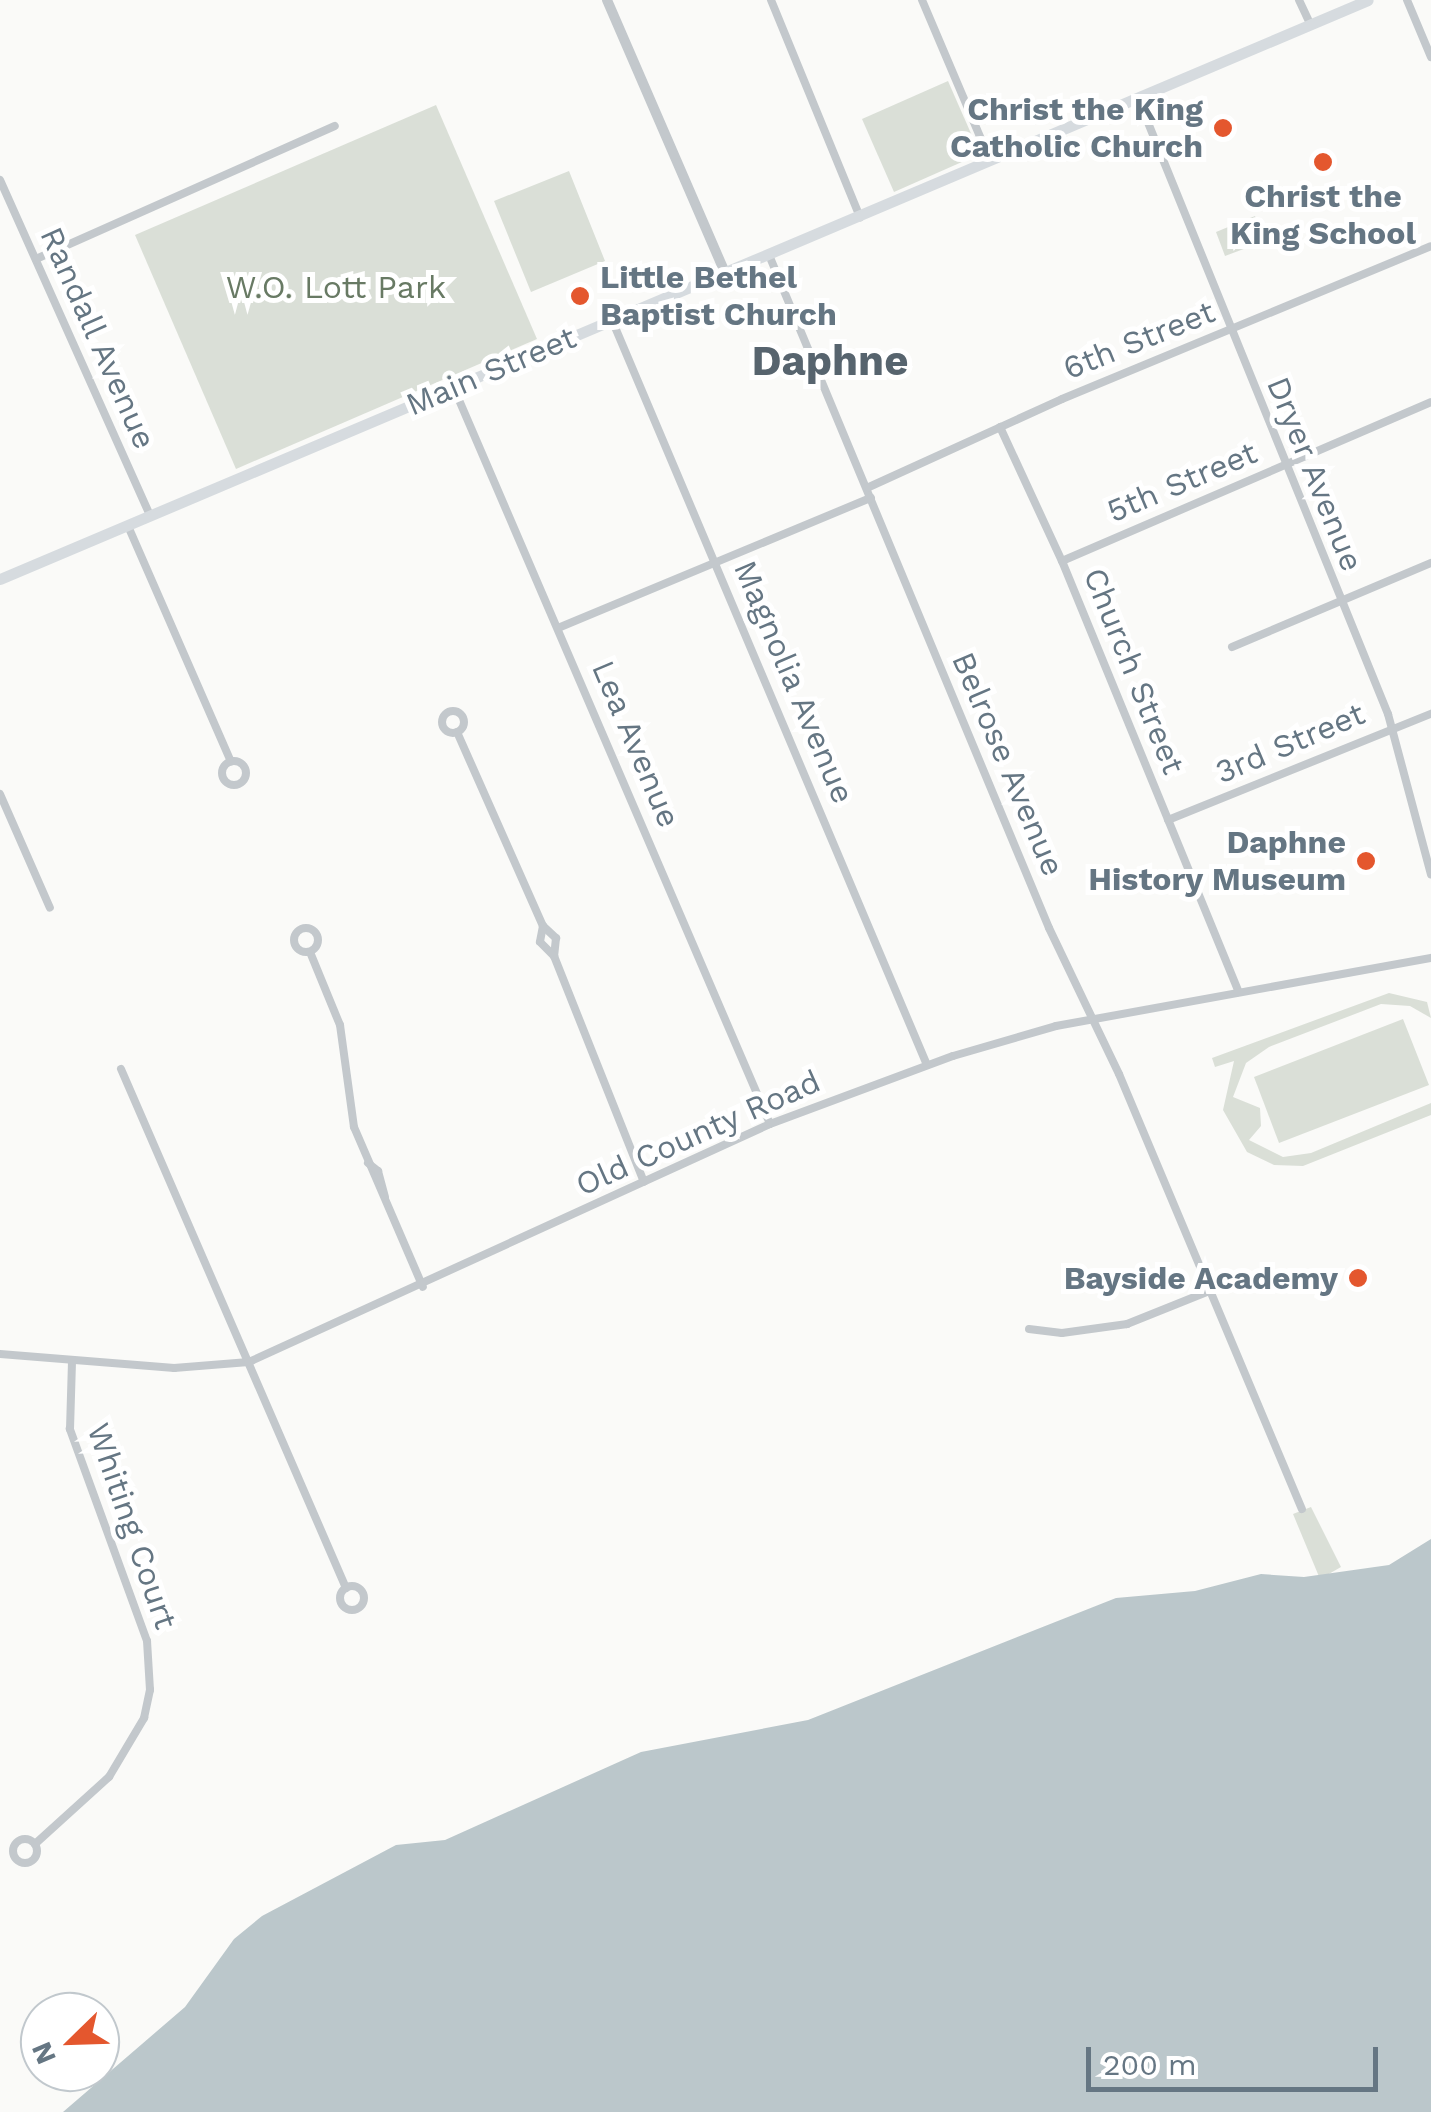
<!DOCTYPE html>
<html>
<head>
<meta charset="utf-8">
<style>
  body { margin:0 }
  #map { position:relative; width:1431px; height:2112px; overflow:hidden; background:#fafaf8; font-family:"Work Sans",sans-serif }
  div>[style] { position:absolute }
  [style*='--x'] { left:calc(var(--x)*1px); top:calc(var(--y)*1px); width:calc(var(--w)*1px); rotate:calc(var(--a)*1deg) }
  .green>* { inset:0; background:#dadfd7 }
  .water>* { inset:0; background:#bbc7cb }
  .minor>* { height:8px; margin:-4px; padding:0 4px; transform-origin:4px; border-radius:4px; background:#c3c8cc }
  .minor>.ring { margin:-4px; padding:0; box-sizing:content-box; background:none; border:8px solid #c3c8cc; border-radius:50% }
  .tertiary>* { height:10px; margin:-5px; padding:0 5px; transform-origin:5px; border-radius:5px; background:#c3c8cc }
  .secondary>* { height:11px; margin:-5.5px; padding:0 5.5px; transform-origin:5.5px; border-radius:5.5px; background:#d6dbdf }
  .dots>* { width:28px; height:28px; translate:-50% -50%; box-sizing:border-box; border:5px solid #fff; border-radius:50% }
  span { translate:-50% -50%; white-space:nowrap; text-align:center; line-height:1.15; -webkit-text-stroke:10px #fff; paint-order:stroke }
  .poi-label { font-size:32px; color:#657683; font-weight:700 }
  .right { translate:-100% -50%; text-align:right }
  .left { translate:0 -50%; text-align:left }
  .park-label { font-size:32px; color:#687a64 }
  .street-label { font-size:32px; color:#657683 }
  .district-label { font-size:42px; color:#57646e; font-weight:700 }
  .north { position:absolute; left:20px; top:1992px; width:100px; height:100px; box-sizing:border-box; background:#fff; border:2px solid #c1c8cd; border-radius:50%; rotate:247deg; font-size:28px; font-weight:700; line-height:40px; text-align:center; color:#657683 }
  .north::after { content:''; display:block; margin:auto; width:35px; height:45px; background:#e4572e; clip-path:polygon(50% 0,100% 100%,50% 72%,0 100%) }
  .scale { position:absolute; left:1086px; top:2047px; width:292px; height:45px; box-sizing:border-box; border:5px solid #657683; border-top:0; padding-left:12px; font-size:30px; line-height:35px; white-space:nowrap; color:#657683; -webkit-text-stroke:8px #fff; paint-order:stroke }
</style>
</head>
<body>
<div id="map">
  <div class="green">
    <div style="clip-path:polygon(948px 81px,980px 154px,894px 192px,862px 119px)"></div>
    <div style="clip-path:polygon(436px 105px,537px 339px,236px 469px,135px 235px)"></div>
    <div style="clip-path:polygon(569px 171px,605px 261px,531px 292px,494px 201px)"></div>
    <div style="clip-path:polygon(1255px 216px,1265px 241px,1225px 256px,1216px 232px)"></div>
    <div style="clip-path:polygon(1389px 993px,1427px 1002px,1431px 1018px,1410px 1006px,1381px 1004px,1269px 1047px,1246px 1063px,1233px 1097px,1260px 1108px,1261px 1126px,1249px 1140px,1283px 1157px,1311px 1153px,1431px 1103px,1431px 1115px,1303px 1166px,1274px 1165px,1247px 1152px,1223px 1110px,1234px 1061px,1215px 1067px,1212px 1058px)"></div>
    <div style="clip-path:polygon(1403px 1019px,1429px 1085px,1279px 1143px,1254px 1077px)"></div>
    <div style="clip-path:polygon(1311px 1507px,1341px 1567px,1320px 1579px,1293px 1514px)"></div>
  </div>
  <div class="water">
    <div style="clip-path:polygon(1431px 1539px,1431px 2112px,63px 2112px,185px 2007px,234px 1939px,262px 1916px,396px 1845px,445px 1840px,641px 1752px,808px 1720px,1116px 1598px,1195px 1591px,1261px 1574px,1304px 1577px,1389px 1565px)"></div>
  </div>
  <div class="minor">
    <div style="--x:771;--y:0;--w:235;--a:67.7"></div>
    <div style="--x:922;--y:0;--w:174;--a:67"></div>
    <div style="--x:1299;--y:0;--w:26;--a:65"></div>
    <div style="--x:1407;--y:0;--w:62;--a:67.2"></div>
    <div style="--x:1138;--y:98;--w:665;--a:67.91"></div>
    <div style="--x:1388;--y:714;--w:166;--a:75"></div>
    <div style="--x:0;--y:180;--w:368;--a:65.9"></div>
    <div style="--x:769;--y:255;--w:729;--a:67.41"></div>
    <div style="--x:1049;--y:928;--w:162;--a:64.4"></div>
    <div style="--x:1119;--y:1074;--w:472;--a:67.2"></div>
    <div style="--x:36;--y:259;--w:327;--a:-24"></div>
    <div style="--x:612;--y:320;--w:809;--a:67.08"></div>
    <div style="--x:453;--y:386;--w:803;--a:66.75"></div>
    <div style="--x:1000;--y:427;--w:148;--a:65.2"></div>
    <div style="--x:1062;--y:561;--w:466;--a:67.7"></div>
    <div style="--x:869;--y:487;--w:212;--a:-24.5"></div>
    <div style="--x:1062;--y:399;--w:399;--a:-22.5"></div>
    <div style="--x:128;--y:526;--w:257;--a:66.4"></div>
    <div style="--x:1062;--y:561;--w:402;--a:-23.3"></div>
    <div style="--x:558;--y:628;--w:339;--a:-22.6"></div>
    <div style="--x:1232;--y:647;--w:216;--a:-22.9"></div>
    <div class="ring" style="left:442px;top:711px;width:14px;height:14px"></div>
    <div style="--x:457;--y:732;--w:212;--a:66.1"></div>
    <div style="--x:543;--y:926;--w:18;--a:43"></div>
    <div style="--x:556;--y:938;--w:18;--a:96"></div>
    <div style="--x:554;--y:956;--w:243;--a:68.3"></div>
    <div class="ring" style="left:222px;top:761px;width:16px;height:16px"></div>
    <div style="--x:0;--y:794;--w:124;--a:66.3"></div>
    <div style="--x:1168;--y:820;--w:284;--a:-22"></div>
    <div style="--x:543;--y:926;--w:16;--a:101"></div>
    <div style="--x:540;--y:942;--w:20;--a:45"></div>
    <div class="ring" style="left:294px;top:928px;width:16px;height:16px"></div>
    <div style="--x:310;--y:952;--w:79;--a:67.7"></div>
    <div style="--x:340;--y:1025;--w:103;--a:82.2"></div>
    <div style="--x:354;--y:1127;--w:174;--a:66.7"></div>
    <div style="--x:121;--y:1069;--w:566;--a:66.56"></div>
    <div style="--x:368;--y:1163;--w:13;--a:39"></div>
    <div style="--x:378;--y:1171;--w:27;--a:75"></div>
    <div style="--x:1029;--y:1329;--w:33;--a:7"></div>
    <div style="--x:1062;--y:1333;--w:66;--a:-7.9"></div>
    <div style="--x:1127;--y:1324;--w:88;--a:-21.9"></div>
    <div style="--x:0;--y:1354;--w:175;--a:4.6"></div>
    <div style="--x:174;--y:1368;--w:75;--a:-4.6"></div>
    <div style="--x:249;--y:1362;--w:573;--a:-24.55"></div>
    <div style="--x:770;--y:1124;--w:195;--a:-20.4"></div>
    <div style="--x:953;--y:1056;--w:107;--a:-16.2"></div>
    <div style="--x:1056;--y:1026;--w:381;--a:-10.3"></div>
    <div class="ring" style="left:340px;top:1586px;width:16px;height:16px"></div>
    <div class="ring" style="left:13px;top:1839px;width:16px;height:16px"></div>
    <div style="--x:35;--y:1844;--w:100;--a:-42.2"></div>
    <div style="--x:109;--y:1777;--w:69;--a:-59.3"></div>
    <div style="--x:144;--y:1718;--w:29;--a:-78"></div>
    <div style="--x:150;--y:1690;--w:49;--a:-93.5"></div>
    <div style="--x:147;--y:1641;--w:226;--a:-110"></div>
    <div style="--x:70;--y:1429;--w:69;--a:-88.3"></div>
  </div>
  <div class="tertiary">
    <div style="--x:607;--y:0;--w:297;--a:66.6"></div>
  </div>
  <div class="secondary">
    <div style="--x:0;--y:579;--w:1485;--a:-22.94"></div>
  </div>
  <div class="dots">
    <div style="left:1223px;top:128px;background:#e4572e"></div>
    <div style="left:1323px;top:162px;background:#e4572e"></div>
    <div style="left:580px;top:296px;background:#e4572e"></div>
    <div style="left:1366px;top:861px;background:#e4572e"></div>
    <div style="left:1358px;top:1278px;background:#e4572e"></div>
  </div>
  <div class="poi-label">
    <span class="right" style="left:1203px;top:128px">Christ the King<br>Catholic Church</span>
    <span style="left:1323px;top:215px">Christ the<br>King School</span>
    <span class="left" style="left:600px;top:296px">Little Bethel<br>Baptist Church</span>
    <span class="right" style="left:1346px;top:861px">Daphne<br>History Museum</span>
    <span class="right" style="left:1338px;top:1278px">Bayside Academy</span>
  </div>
  <div class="park-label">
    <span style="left:336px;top:287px">W.O. Lott Park</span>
  </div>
  <div class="street-label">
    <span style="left:98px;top:338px;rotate:66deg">Randall Avenue</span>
    <span style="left:1139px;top:340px;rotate:-22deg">6th Street</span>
    <span style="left:491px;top:371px;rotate:-23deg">Main Street</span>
    <span style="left:1315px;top:474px;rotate:68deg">Dryer Avenue</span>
    <span style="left:1182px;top:482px;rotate:-23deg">5th Street</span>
    <span style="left:1134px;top:671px;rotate:68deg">Church Street</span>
    <span style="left:794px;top:682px;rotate:67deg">Magnolia Avenue</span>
    <span style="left:1290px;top:743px;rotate:-23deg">3rd Street</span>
    <span style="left:636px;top:744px;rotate:67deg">Lea Avenue</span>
    <span style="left:1008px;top:764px;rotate:67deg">Belrose Avenue</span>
    <span style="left:698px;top:1133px;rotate:-24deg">Old County Road</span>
    <span style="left:132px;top:1526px;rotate:71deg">Whiting Court</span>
  </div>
  <div class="district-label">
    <span style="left:830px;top:361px">Daphne</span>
  </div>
  <div class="north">N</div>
  <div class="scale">200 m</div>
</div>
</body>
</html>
